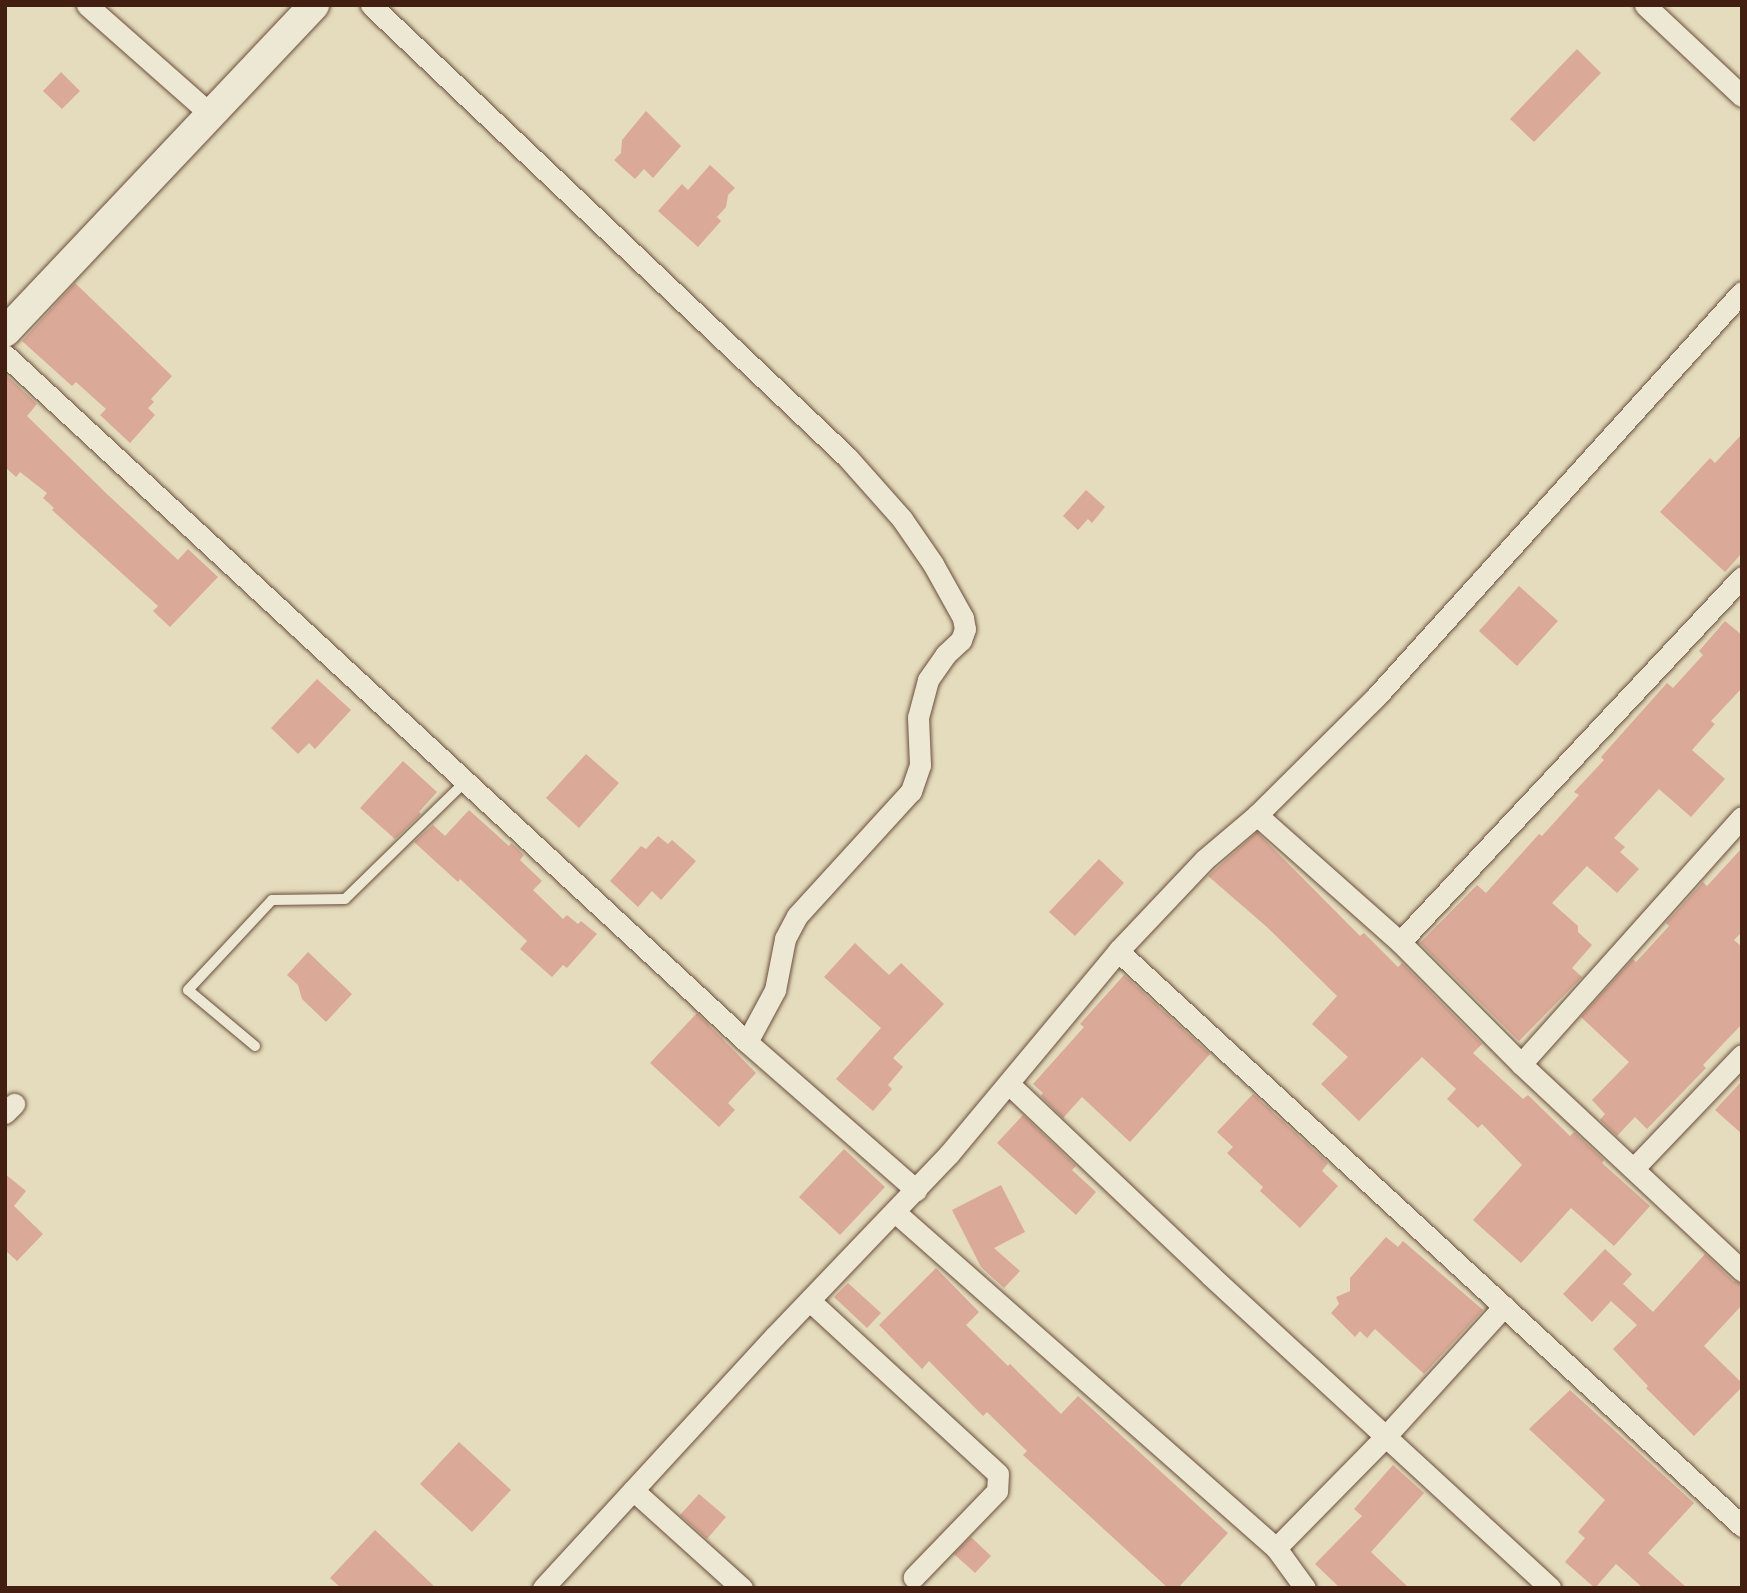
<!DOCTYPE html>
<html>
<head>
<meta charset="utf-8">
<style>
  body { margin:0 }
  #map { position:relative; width:1747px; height:1593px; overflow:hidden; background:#e4dcbd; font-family:"IM FELL Double Pica",serif }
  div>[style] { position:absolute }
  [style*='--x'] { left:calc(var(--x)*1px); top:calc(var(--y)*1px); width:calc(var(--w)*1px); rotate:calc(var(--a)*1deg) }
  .building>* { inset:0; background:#dba997 }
  .roads { filter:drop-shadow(0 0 2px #6b4e3c) drop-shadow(0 0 2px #6b4e3c) }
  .lane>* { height:10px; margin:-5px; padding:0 5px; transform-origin:5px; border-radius:5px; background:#ede8d4 }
  .street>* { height:21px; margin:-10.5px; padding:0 10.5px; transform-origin:10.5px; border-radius:10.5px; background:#ede8d4 }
  .secondary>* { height:30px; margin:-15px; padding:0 15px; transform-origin:15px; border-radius:15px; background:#ede8d4 }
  span { translate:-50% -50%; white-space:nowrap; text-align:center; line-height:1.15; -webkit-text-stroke:6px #ede8d4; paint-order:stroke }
  .frame { position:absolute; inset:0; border:7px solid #431f11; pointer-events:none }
</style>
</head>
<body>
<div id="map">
  <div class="building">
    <div style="clip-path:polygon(1577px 49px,1601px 73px,1534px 142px,1510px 119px)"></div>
    <div style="clip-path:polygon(61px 72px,80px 91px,62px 109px,43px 91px)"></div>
    <div style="clip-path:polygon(646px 111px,681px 146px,653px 178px,644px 169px,635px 179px,614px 160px,621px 153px,622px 140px)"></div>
    <div style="clip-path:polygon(710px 165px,735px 188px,728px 195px,726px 207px,717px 217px,721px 221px,698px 247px,658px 211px,682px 184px,688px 190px)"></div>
    <div style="clip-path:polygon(75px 283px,172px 376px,151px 399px,154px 402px,148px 408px,155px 415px,130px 443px,100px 415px,106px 409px,76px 382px,72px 386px,22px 341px)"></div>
    <div style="clip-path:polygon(5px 374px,37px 404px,27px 416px,108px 495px,178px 560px,188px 549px,218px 577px,170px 627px,153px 611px,158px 606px,52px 510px,54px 508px,43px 498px,47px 493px,20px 472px,16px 477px,5px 467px)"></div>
    <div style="clip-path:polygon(1742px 434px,1742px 553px,1725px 572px,1660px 512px,1710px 458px,1715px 463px)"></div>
    <div style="clip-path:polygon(1086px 490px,1105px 507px,1092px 523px,1088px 519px,1078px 530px,1063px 516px)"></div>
    <div style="clip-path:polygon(1519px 586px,1558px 621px,1517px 666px,1479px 631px)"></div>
    <div style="clip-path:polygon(1725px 621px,1742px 635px,1742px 688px,1711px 721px,1715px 724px,1692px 750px,1725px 779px,1691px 817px,1659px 789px,1614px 838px,1625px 847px,1620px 852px,1639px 869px,1617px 893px,1587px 866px,1552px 903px,1578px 926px,1578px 932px,1592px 945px,1572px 968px,1582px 977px,1519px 1041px,1420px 943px,1477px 885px,1486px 893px,1539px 834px,1542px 836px,1579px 795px,1574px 792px,1604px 760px,1601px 757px,1667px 683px,1673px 688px,1703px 655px,1699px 651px)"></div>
    <div style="clip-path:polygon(317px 679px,351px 710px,315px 749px,309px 743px,298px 754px,271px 728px)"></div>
    <div style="clip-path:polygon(586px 754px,619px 783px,579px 828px,546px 798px)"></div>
    <div style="clip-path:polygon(403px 761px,437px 792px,419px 812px,421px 814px,395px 839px,360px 808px)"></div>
    <div style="clip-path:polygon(469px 810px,509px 846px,511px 843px,524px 855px,520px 860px,542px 881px,533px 890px,563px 919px,567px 915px,578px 924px,581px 921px,597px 934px,567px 968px,563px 965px,552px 977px,520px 949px,527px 941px,460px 879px,458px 882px,414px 842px,433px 825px,445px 836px)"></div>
    <div style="clip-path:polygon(1257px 832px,1360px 936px,1364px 933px,1398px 967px,1402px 963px,1482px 1044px,1473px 1053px,1523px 1099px,1528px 1095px,1570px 1136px,1574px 1132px,1604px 1160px,1602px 1163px,1650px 1206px,1614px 1246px,1571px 1208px,1521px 1263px,1473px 1220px,1522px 1165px,1482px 1124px,1478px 1128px,1447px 1099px,1456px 1089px,1422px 1057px,1359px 1121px,1321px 1084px,1348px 1057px,1312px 1024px,1337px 996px,1268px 928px,1208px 876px)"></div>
    <div style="clip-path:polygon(658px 836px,668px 844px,672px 840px,696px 861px,661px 900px,652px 891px,638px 907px,610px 881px,641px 846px,646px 849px)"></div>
    <div style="clip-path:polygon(1742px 848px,1742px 932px,1734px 940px,1742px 947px,1742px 1024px,1703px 1065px,1706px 1068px,1647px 1129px,1635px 1117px,1617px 1136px,1600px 1120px,1605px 1114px,1592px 1100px,1629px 1062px,1581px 1017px,1633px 959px,1636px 962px,1669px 926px,1666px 923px,1703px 882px,1707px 886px)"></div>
    <div style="clip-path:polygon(1099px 859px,1124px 883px,1075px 936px,1049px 912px)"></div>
    <div style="clip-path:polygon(855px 943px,889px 975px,901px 963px,944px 1004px,893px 1058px,903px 1067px,888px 1085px,892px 1089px,873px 1111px,836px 1079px,881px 1028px,824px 977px)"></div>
    <div style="clip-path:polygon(308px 952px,352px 994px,326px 1022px,302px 999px,298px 985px,287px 975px)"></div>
    <div style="clip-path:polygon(1124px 975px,1210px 1054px,1130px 1142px,1082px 1097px,1063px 1118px,1041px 1096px,1043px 1093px,1033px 1084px,1084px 1027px,1080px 1024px)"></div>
    <div style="clip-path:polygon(697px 1013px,756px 1073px,728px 1103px,735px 1110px,719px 1127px,650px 1063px)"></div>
    <div style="clip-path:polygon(1742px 1081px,1742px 1134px,1715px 1110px)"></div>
    <div style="clip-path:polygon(1253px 1094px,1328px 1163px,1322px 1171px,1338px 1186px,1300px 1228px,1260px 1191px,1263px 1187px,1227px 1153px,1233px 1147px,1217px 1132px)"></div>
    <div style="clip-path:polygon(1023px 1115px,1076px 1166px,1072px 1170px,1096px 1192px,1076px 1215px,997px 1143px)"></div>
    <div style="clip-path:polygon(844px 1149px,885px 1187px,840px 1235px,799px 1197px)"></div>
    <div style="clip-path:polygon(5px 1174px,26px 1191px,14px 1206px,43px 1234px,17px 1261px,5px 1250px)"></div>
    <div style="clip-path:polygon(1001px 1185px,1025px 1232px,994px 1248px,1020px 1271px,1004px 1288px,981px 1267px,952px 1210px)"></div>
    <div style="clip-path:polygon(1386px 1237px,1398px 1247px,1403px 1241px,1483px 1310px,1424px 1374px,1375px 1329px,1367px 1338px,1360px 1331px,1355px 1337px,1331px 1313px,1339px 1304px,1336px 1297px,1350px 1291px,1350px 1278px)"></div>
    <div style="clip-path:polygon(1605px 1249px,1632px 1274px,1623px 1284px,1653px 1312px,1705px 1254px,1733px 1281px,1742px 1284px,1742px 1305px,1704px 1346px,1742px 1383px,1742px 1387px,1694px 1436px,1646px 1388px,1648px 1386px,1613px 1349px,1637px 1325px,1611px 1301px,1592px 1322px,1563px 1294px)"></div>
    <div style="clip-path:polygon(936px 1268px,979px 1312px,966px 1325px,1008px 1366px,1010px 1364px,1061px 1414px,1078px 1396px,1228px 1533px,1178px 1588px,1168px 1588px,1023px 1455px,1027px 1451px,987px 1412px,983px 1416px,929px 1361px,922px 1369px,879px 1325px)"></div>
    <div style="clip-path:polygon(848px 1283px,881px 1313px,867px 1328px,834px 1297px)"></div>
    <div style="clip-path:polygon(1570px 1390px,1694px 1503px,1648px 1553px,1687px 1588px,1643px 1588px,1616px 1564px,1595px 1588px,1565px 1562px,1585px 1538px,1578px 1532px,1605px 1500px,1529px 1429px)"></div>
    <div style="clip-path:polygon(459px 1442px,511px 1490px,472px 1532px,420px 1484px)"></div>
    <div style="clip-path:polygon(1393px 1465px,1424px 1493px,1371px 1552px,1409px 1588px,1340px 1588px,1315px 1564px,1362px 1516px,1354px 1509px)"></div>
    <div style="clip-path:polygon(699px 1494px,726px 1517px,707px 1539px,680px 1515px)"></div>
    <div style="clip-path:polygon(375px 1530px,436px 1588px,341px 1588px,330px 1578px)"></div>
    <div style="clip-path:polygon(971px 1537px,991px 1556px,975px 1573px,954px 1554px)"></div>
  </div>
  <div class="roads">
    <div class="lane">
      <div style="--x:255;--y:1046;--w:87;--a:-140.1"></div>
      <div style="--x:188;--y:990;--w:123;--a:-47"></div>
      <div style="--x:272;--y:900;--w:73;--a:-0.8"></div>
      <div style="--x:345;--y:899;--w:169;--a:-44.3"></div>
    </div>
    <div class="street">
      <div style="--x:87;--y:5;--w:163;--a:41.5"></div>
      <div style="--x:371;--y:5;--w:656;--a:43.52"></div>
      <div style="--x:847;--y:457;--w:83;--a:48.4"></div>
      <div style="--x:902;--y:519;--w:55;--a:55.4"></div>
      <div style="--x:933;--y:564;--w:62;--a:60.9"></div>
      <div style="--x:963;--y:618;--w:11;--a:80"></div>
      <div style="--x:965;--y:629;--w:12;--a:110"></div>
      <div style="--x:961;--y:640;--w:21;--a:137"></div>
      <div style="--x:946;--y:654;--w:32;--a:125"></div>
      <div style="--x:928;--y:680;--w:38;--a:105"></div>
      <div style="--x:918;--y:717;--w:48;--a:87.6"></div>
      <div style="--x:920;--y:765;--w:28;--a:109"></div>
      <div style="--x:911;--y:791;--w:169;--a:132.4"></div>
      <div style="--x:797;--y:916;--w:26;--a:118"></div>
      <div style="--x:785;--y:939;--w:52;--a:101.1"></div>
      <div style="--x:775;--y:990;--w:59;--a:118.3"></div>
      <div style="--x:1645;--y:5;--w:133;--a:43.2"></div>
      <div style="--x:5;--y:355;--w:1011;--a:42.8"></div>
      <div style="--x:747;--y:1042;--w:225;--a:41.2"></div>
      <div style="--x:1257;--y:815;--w:191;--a:41.6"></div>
      <div style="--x:1400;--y:942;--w:172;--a:45.2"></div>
      <div style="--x:1521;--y:1064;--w:303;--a:43.1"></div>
      <div style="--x:1400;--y:942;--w:500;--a:-46.86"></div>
      <div style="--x:1118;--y:951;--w:849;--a:42.66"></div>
      <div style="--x:1521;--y:1064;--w:331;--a:-48.2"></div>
      <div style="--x:1009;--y:1084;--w:277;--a:43.5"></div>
      <div style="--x:1210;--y:1275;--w:462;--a:42.6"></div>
      <div style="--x:5;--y:1113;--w:13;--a:-45"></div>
      <div style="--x:1634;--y:1168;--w:156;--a:-46.3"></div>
      <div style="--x:895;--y:1212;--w:508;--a:41.41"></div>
      <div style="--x:1276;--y:1548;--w:49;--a:54.1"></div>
      <div style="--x:810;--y:1301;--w:255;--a:42.6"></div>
      <div style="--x:998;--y:1474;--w:17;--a:93"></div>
      <div style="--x:997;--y:1491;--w:120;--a:134"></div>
      <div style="--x:633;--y:1490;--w:147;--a:42"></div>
      <div style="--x:1276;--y:1548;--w:156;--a:-45.5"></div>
      <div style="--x:1385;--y:1437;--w:177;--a:-47.7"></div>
      <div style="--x:543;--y:1588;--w:343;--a:-47.4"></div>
      <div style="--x:775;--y:1336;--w:252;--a:-46.3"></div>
      <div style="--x:949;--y:1154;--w:264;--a:-50.2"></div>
      <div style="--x:1118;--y:951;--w:125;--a:-46.6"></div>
      <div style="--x:1204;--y:860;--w:70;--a:-40.3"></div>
      <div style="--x:1257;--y:815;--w:166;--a:-44.8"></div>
      <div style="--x:1375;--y:698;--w:547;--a:-47.89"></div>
    </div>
    <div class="secondary">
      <div style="--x:5;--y:332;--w:450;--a:-46.6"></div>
    </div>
  </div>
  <div class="frame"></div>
</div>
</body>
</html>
